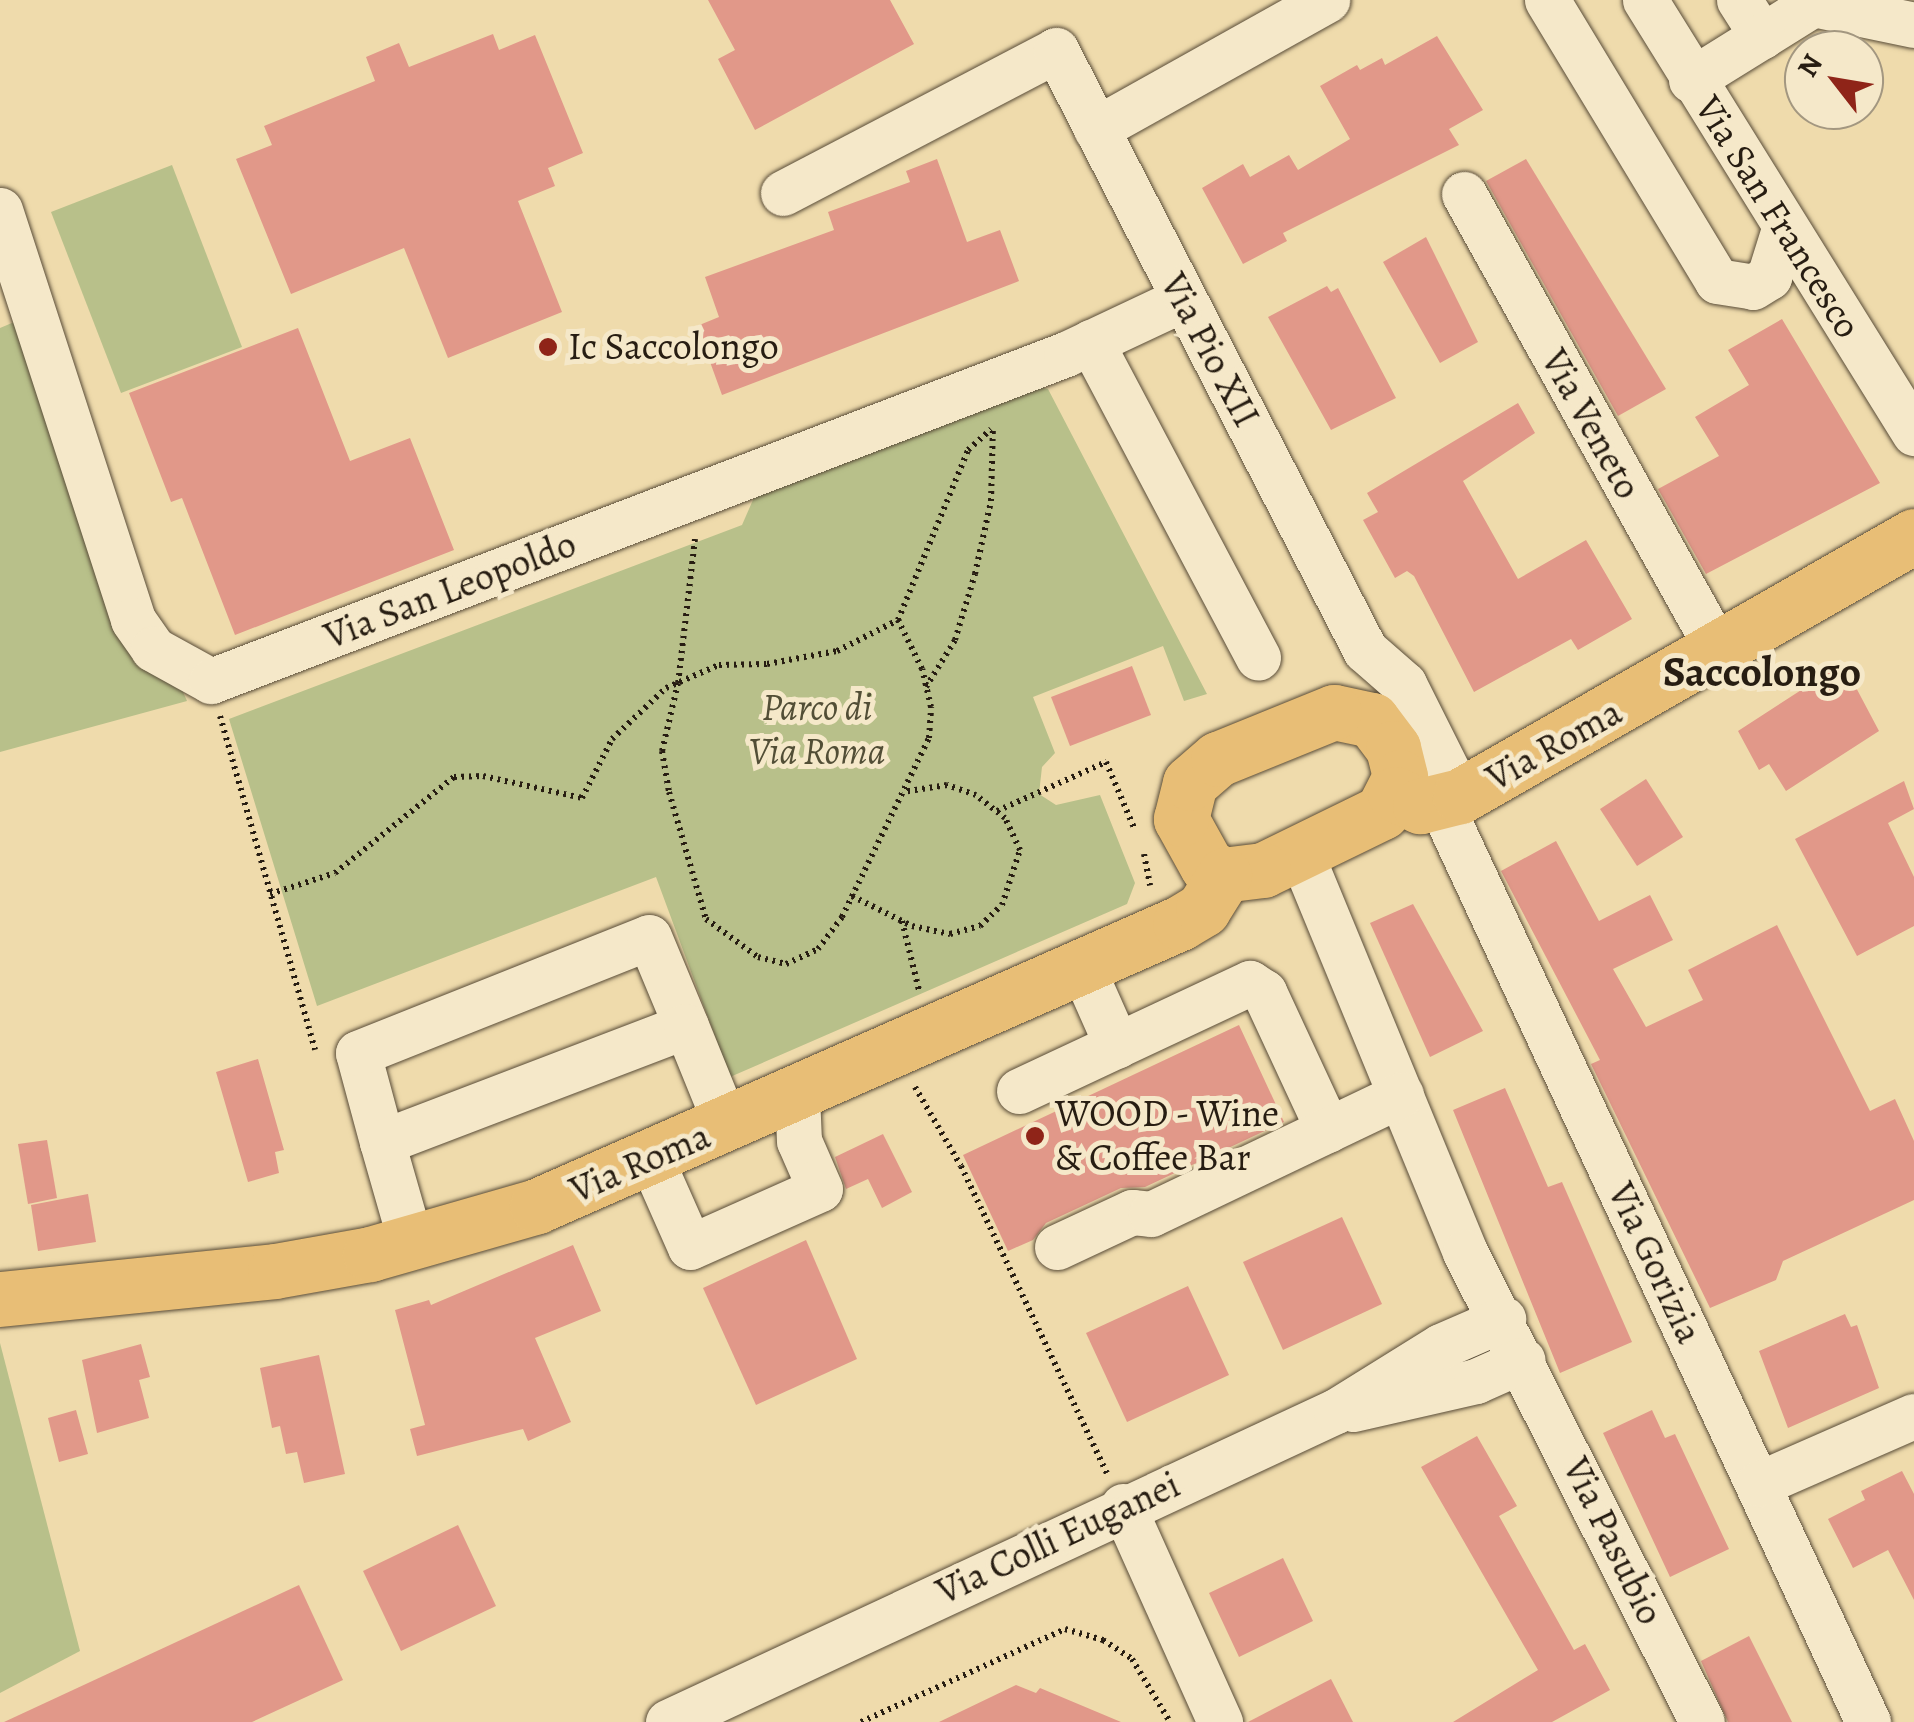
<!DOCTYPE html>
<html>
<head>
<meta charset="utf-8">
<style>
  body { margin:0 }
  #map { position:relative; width:1914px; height:1722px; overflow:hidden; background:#efdbac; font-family:Alegreya,serif }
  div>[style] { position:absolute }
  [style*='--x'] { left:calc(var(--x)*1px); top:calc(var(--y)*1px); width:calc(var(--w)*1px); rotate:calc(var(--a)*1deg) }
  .green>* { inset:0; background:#b8c08a }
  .building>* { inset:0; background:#e19889 }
  .path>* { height:6px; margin-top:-3px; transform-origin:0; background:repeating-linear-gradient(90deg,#271d12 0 2.5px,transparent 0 7.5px) }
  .roads { filter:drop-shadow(0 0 2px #594c38) drop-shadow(0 0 2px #594c38) }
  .minor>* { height:45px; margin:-22.5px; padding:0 22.5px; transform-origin:22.5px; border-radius:22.5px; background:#f5e8c9 }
  .major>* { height:55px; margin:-27.5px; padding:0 27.5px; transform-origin:27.5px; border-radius:27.5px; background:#e8be76 }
  .dots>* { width:28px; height:28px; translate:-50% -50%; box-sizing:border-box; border:5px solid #f5e8c9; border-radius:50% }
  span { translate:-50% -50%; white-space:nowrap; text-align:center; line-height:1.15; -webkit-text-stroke:10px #f5e8c9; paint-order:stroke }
  .street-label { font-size:38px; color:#271d12 }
  .poi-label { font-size:38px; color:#271d12 }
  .left { translate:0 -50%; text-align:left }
  .park-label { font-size:38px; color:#524e36; font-style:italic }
  .quarter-label { font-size:42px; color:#271d12; font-weight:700 }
  .north { position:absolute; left:1784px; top:30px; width:100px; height:100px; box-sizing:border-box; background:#f5e8c9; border:2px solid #a39780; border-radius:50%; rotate:301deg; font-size:28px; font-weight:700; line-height:40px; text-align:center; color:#271d12 }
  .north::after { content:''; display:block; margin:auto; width:35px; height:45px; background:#8f2418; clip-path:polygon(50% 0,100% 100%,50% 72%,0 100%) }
</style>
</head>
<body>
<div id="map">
  <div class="green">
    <div style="clip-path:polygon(172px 165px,242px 347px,121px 393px,51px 212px)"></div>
    <div style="clip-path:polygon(19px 320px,187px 701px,0 752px,0 328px)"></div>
    <div style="clip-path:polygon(1036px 386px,1048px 389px,1207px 694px,1184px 701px,1163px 646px,1033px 697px,1055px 753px,1042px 767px,1039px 794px,1056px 805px,1100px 795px,1135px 883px,1127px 904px,730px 1077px,656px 877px,317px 1006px,229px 719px,742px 525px,756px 493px)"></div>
    <div style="clip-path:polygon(0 1343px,80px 1651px,0 1693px)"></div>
  </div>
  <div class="building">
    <div style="clip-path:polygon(708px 0,890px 0,914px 44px,755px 130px,718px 59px,735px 50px)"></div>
    <div style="clip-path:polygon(493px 34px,499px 50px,535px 35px,583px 153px,548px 168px,555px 186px,518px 201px,562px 312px,448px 358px,404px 248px,291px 294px,236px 159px,272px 145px,264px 126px,375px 81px,366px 57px,399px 43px,409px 67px)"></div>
    <div style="clip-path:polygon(1437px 36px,1483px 110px,1449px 129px,1459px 145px,1283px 233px,1287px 241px,1243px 264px,1202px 188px,1243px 164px,1250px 177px,1289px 155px,1298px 170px,1350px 139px,1320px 86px,1357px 65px,1360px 70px,1382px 58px,1385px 65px)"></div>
    <div style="clip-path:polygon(937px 159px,967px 242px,1000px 230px,1019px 281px,722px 395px,697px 326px,719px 317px,705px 277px,834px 230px,828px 212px,910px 182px,906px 171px)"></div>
    <div style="clip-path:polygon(1526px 159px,1666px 389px,1618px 416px,1486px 181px)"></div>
    <div style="clip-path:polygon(1426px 237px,1478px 342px,1440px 363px,1383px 262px)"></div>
    <div style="clip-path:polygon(1327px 286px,1331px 292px,1338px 288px,1396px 398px,1331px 430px,1268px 317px)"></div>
    <div style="clip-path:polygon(1782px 319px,1880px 483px,1706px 574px,1658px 489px,1719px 456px,1695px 417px,1749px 385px,1728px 350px)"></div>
    <div style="clip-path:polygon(298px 328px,350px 461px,410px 438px,454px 550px,235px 635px,182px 498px,171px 502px,129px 393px)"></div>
    <div style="clip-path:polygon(1518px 403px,1535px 433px,1463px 481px,1518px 579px,1586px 540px,1632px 619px,1578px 650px,1571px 639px,1474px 692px,1414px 576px,1407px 571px,1395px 578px,1363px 520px,1378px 512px,1367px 493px)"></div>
    <div style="clip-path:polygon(1843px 663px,1879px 731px,1786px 791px,1769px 764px,1759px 770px,1738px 731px)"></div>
    <div style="clip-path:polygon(1132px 666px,1151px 715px,1070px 746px,1051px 697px)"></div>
    <div style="clip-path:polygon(1646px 779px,1683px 837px,1637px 866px,1600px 809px)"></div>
    <div style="clip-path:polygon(1904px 781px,1914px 809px,1888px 823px,1914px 877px,1914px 926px,1857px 956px,1795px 839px)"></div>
    <div style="clip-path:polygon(1556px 841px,1599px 921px,1650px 895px,1673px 940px,1613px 969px,1646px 1027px,1703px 1000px,1688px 970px,1777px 925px,1870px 1111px,1895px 1099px,1914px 1141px,1914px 1200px,1783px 1261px,1776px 1280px,1710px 1308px,1591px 1064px,1600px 1060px,1501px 871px)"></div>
    <div style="clip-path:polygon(1413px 904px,1483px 1031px,1430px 1057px,1370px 923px)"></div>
    <div style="clip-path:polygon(1239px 1025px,1284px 1122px,1145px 1187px,1121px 1188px,1046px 1223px,1033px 1240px,1008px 1251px,963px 1155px)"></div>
    <div style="clip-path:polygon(258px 1059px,284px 1150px,275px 1152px,279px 1173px,248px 1182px,216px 1072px)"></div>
    <div style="clip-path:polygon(1505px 1088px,1548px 1187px,1562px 1182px,1632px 1342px,1560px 1373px,1453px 1110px)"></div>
    <div style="clip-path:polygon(883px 1134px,912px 1192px,882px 1208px,868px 1179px,846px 1189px,835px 1157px)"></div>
    <div style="clip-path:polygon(47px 1140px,57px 1198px,28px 1204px,18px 1144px)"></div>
    <div style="clip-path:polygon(88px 1194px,96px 1242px,38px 1251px,31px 1205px)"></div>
    <div style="clip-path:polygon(1342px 1217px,1382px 1304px,1283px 1350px,1243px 1262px)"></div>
    <div style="clip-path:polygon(806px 1240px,857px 1359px,756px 1405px,703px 1288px)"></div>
    <div style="clip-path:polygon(573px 1245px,601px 1311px,535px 1338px,571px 1422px,528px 1441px,523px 1429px,417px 1456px,410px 1429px,425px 1425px,395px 1310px,429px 1300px,431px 1305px)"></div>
    <div style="clip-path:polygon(1188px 1286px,1229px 1375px,1127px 1422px,1086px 1333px)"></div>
    <div style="clip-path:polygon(1845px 1314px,1851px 1327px,1857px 1325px,1879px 1388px,1788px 1428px,1759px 1351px)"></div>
    <div style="clip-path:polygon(141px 1344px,150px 1377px,139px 1380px,149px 1418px,97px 1433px,82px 1360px)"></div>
    <div style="clip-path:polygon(319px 1355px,345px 1474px,304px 1483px,297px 1452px,286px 1454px,280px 1426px,272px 1428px,260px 1368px)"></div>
    <div style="clip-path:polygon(76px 1410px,88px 1454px,59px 1462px,48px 1418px)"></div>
    <div style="clip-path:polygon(1652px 1410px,1665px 1438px,1675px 1434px,1729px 1549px,1670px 1577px,1603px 1433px)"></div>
    <div style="clip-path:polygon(1477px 1436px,1517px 1506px,1499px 1516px,1574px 1650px,1585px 1644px,1610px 1690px,1552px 1722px,1453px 1722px,1538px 1670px,1421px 1467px)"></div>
    <div style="clip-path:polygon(1902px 1471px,1914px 1494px,1914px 1600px,1888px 1550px,1853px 1568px,1828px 1519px,1865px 1500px,1861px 1491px)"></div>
    <div style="clip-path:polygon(458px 1525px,496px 1606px,401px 1651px,363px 1571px)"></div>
    <div style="clip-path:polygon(1283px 1558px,1313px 1621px,1239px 1657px,1209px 1593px)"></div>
    <div style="clip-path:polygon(299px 1585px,343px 1680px,252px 1722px,4px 1722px)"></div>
    <div style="clip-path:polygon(1749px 1636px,1792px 1722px,1728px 1722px,1701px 1661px)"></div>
    <div style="clip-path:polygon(1331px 1679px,1353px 1722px,1248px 1722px)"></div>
    <div style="clip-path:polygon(1016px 1685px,1036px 1693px,1040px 1688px,1121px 1722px,939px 1722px)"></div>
  </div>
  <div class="path">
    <div style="--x:695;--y:539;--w:145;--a:96.7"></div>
    <div style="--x:678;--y:683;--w:70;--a:103.2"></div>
    <div style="--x:662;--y:751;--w:42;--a:80.3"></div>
    <div style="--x:669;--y:792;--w:132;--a:73.8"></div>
    <div style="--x:706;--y:919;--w:64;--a:36.2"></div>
    <div style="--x:758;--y:957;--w:29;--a:14"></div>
    <div style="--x:786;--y:964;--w:35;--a:-25"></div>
    <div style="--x:818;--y:949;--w:40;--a:-53"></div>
    <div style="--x:842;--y:917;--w:199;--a:-64.1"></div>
    <div style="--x:929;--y:738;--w:31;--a:-86"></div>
    <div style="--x:931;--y:707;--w:39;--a:-103"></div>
    <div style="--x:922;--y:669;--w:55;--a:-116.1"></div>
    <div style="--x:898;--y:620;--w:184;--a:-67.6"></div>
    <div style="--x:968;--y:450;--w:31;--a:-42"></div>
    <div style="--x:926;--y:687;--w:55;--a:-58.3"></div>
    <div style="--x:955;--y:640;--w:69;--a:-73.1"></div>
    <div style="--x:975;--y:574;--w:75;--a:-77.6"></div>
    <div style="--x:991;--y:501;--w:75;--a:-88.5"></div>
    <div style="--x:220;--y:716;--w:347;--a:74.1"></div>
    <div style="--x:997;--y:811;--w:120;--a:-24.2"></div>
    <div style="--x:1106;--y:762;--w:74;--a:66.9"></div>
    <div style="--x:1144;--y:854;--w:32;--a:79"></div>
    <div style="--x:270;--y:894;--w:68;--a:-17.9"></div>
    <div style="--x:335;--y:873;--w:153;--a:-38.9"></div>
    <div style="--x:454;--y:777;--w:29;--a:-2"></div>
    <div style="--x:483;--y:776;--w:101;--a:12.5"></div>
    <div style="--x:582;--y:798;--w:66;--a:-63"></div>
    <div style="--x:612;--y:739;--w:74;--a:-43.4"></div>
    <div style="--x:666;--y:688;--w:58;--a:-23.5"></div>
    <div style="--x:719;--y:665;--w:48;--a:-1.2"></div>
    <div style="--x:767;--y:664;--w:71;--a:-10.5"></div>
    <div style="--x:837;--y:651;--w:68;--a:-26.9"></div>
    <div style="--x:852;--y:896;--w:67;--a:26.6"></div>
    <div style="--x:912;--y:926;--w:39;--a:12"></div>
    <div style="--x:950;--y:934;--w:31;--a:-15"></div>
    <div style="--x:980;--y:926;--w:30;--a:-44"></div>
    <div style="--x:1002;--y:905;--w:58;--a:-71.9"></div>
    <div style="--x:1020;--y:850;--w:35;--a:-115"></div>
    <div style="--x:1005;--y:818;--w:37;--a:-142"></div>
    <div style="--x:976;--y:795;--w:31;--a:-161"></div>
    <div style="--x:947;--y:785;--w:45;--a:171"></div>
    <div style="--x:902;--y:921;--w:71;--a:76.2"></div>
    <div style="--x:915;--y:1087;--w:91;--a:59.8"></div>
    <div style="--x:961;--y:1166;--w:340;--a:64.6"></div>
    <div style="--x:861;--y:1722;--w:224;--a:-24.5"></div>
    <div style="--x:1065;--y:1629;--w:40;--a:16"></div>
    <div style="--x:1103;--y:1640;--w:35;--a:33"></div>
    <div style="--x:1132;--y:1659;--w:74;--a:58.9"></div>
  </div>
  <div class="roads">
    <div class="minor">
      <div style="--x:1547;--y:0;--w:328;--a:58.8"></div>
      <div style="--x:1717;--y:281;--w:36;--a:9"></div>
      <div style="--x:1753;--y:287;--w:19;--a:-32"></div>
      <div style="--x:1769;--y:277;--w:47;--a:-72.7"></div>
      <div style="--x:1645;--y:0;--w:510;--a:58.15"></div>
      <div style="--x:1739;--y:0;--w:43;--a:57.4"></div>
      <div style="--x:1762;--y:36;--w:60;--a:-32.1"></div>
      <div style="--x:1813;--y:4;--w:103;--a:11.7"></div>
      <div style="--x:1691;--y:80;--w:84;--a:-31.8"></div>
      <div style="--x:1096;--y:129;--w:265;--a:-29.2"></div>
      <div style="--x:783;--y:193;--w:308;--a:-27.6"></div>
      <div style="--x:1056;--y:50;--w:675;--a:62.75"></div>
      <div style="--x:1365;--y:650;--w:52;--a:41.1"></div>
      <div style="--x:1404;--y:684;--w:125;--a:63.4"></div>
      <div style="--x:1464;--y:194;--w:524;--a:60.89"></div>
      <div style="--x:0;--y:210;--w:431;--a:72"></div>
      <div style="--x:133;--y:620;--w:35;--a:55"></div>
      <div style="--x:153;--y:649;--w:66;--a:28.9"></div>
      <div style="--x:211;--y:681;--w:915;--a:-20.93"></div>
      <div style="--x:1066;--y:354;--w:129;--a:-25.2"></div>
      <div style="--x:1091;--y:342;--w:357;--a:62.1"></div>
      <div style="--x:1441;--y:805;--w:1012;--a:65.03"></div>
      <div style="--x:1301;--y:854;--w:430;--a:67.6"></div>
      <div style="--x:1465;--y:1252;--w:526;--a:63.24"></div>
      <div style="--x:1082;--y:967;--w:86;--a:66.1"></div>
      <div style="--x:1019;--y:1091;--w:255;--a:-25.1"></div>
      <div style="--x:1250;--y:983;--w:17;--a:33"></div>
      <div style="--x:1264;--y:992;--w:152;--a:65.1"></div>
      <div style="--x:382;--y:1142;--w:92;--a:-105.1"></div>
      <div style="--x:358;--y:1053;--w:313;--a:-21.7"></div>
      <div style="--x:649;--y:937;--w:96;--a:67.4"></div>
      <div style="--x:651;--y:1159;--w:96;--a:66.1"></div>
      <div style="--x:690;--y:1247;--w:142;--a:-24"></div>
      <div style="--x:820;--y:1189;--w:52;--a:-113.6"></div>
      <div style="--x:799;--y:1141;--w:46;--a:-92.5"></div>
      <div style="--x:411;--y:1243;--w:105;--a:-106"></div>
      <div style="--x:382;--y:1142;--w:325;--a:-20.9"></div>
      <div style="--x:686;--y:1026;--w:109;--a:67.9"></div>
      <div style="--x:1057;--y:1247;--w:83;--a:-25"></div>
      <div style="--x:1132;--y:1212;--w:19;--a:6"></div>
      <div style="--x:1151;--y:1214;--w:277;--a:-25.5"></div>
      <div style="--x:1353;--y:1409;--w:126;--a:-12.8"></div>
      <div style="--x:1476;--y:1381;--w:51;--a:-24.1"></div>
      <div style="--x:1758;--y:1484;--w:170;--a:-23.6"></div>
      <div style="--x:1123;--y:1506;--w:237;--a:65.8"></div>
      <div style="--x:668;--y:1722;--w:737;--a:-24.97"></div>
      <div style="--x:1336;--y:1411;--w:123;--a:-31.8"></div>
      <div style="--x:1441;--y:1346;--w:68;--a:-23.5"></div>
    </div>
    <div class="major">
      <div style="--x:1334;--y:712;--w:39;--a:12"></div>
      <div style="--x:1372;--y:720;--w:35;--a:53"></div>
      <div style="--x:1393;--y:748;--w:30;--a:76"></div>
      <div style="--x:1400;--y:777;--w:39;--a:117"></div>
      <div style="--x:1382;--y:812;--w:132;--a:154"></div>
      <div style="--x:1263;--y:870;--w:39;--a:173"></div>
      <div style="--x:1224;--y:875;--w:19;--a:-152"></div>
      <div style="--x:1207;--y:866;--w:54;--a:-119"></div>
      <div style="--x:1181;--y:819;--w:37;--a:-76"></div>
      <div style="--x:1190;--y:783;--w:37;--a:-41"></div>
      <div style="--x:1218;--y:759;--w:125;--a:-22.1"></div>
      <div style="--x:1395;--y:794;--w:28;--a:26"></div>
      <div style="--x:1420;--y:806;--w:41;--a:-14"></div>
      <div style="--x:1460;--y:796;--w:523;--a:-29.8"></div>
      <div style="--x:0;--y:1299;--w:276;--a:-5.8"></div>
      <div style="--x:275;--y:1271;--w:97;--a:-10.1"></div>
      <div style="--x:370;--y:1254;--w:174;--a:-16"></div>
      <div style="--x:537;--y:1206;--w:703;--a:-23.76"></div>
      <div style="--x:1180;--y:923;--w:27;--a:-31"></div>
      <div style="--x:1203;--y:909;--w:40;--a:-58"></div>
    </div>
  </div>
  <div class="dots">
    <div style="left:548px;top:347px;background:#8f2418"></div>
    <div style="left:1035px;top:1136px;background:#8f2418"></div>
  </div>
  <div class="street-label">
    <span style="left:1778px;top:217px;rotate:58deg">Via San Francesco</span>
    <span style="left:1210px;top:350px;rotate:62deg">Via Pio XII</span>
    <span style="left:1591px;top:424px;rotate:61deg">Via Veneto</span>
    <span style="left:450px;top:590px;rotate:-21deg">Via San Leopoldo</span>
    <span style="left:1554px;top:745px;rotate:-29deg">Via Roma</span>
    <span style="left:640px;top:1163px;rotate:-23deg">Via Roma</span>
    <span style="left:1655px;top:1263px;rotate:65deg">Via Gorizia</span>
    <span style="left:1058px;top:1538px;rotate:-25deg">Via Colli Euganei</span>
    <span style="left:1613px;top:1541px;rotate:64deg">Via Pasubio</span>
  </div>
  <div class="poi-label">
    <span class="left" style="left:568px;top:347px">Ic Saccolongo</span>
    <span class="left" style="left:1055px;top:1136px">WOOD - Wine<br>&amp; Coffee Bar</span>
  </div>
  <div class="park-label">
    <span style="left:817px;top:730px">Parco di<br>Via Roma</span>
  </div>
  <div class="quarter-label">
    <span style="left:1762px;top:672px">Saccolongo</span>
  </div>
  <div class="north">N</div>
</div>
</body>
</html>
